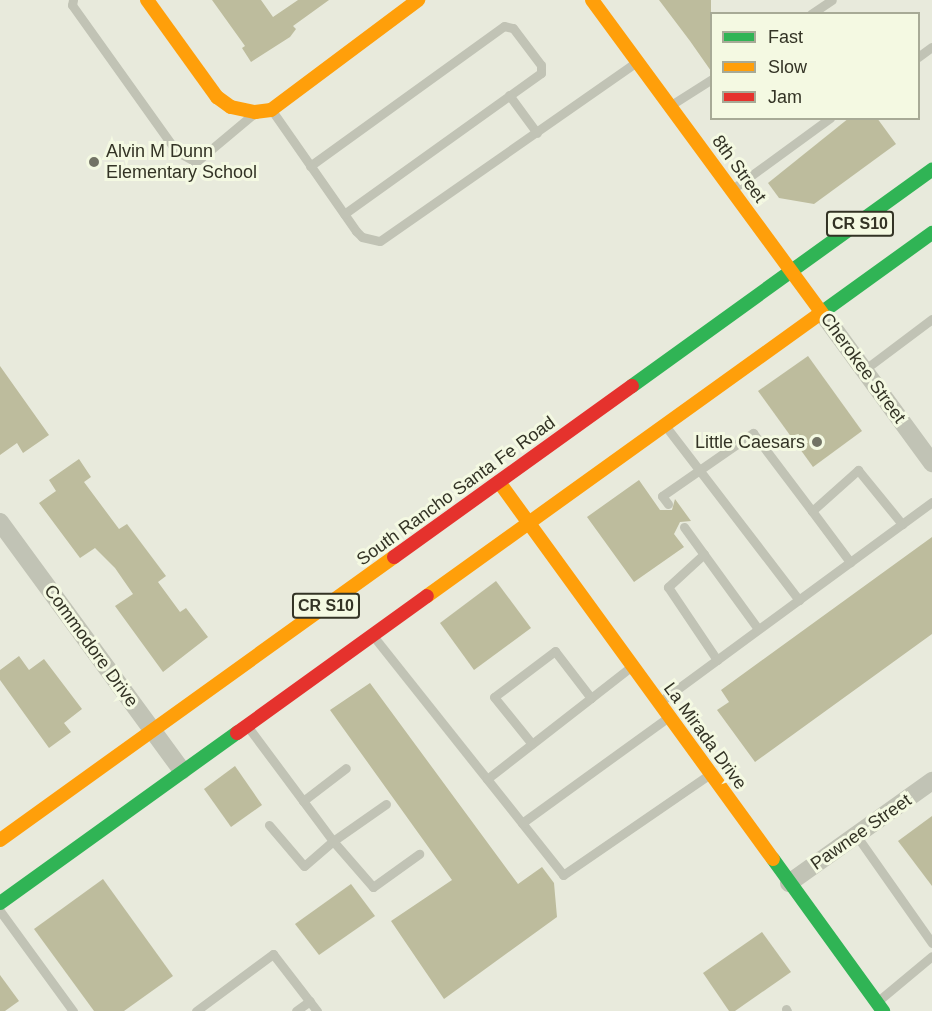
<!DOCTYPE html>
<html>
<head>
<meta charset="utf-8">
<style>
  body { margin:0 }
  #map { position:relative; width:932px; height:1011px; overflow:hidden; background:#e8eadc; font-family:Helvetica,sans-serif }
  div>[style] { position:absolute }
  [style*='--x'] { left:calc(var(--x)*1px); top:calc(var(--y)*1px); width:calc(var(--w)*1px); rotate:calc(var(--a)*1deg) }
  .building>* { inset:0; background:#bdbc9d }
  .lane>* { height:9px; margin:-4.5px; padding:0 4.5px; transform-origin:4.5px; border-radius:4.5px; background:#c1c3b5 }
  .street>* { height:18px; margin:-9px; padding:0 9px; transform-origin:9px; border-radius:9px; background:#c1c3b5 }
  .fast>* { height:14px; margin:-7px; padding:0 7px; transform-origin:7px; border-radius:7px; background:#30b455 }
  .slow>* { height:14px; margin:-7px; padding:0 7px; transform-origin:7px; border-radius:7px; background:#ff9f0a }
  .jam>* { height:14px; margin:-7px; padding:0 7px; transform-origin:7px; border-radius:7px; background:#e5322d }
  .dots>* { width:16px; height:16px; translate:-50% -50%; box-sizing:border-box; border:3px solid #f4f9e2; border-radius:50% }
  span { translate:-50% -50%; white-space:nowrap; text-align:center; line-height:1.15; -webkit-text-stroke:6px #f4f9e2; paint-order:stroke }
  .shield-label span { padding:2px 4px; background:#f4f9e2; border:2px solid; border-radius:4px; -webkit-text-stroke-width:0 }
  .shield-label { font-size:16px; color:#333325; font-weight:700 }
  .poi-label { font-size:18px; color:#333325 }
  .left { translate:0 -50%; text-align:left }
  .right { translate:-100% -50%; text-align:right }
  .street-label { font-size:18px; color:#333325 }
  .legend { position:absolute; left:710px; top:12px; width:210px; height:108px; box-sizing:border-box; background:#f4f9e2; border:2px solid #a7aa96; margin:0; padding:8px 10px; list-style:none; font-size:18px; color:#333325 }
  .legend li { display:flex; align-items:center; gap:12px; height:30px }
  .legend b { width:30px; border:2px solid #a7aa96 }
</style>
</head>
<body>
<div id="map">
  <div class="building">
    <div style="clip-path:polygon(212px 0,261px 0,273px 17px,298px 0,329px 0,293px 26px,296px 29px,290px 37px,251px 62px,242px 48px,245px 46px)"></div>
    <div style="clip-path:polygon(659px 0,711px 0,711px 71px,690px 41px)"></div>
    <div style="clip-path:polygon(849px 118px,877px 118px,896px 144px,814px 204px,779px 198px,768px 183px)"></div>
    <div style="clip-path:polygon(808px 356px,862px 431px,813px 467px,758px 391px)"></div>
    <div style="clip-path:polygon(0 366px,49px 435px,23px 453px,17px 443px,0 455px)"></div>
    <div style="clip-path:polygon(79px 459px,91px 477px,84px 482px,119px 529px,127px 524px,166px 576px,158px 582px,180px 612px,186px 608px,208px 637px,163px 672px,115px 606px,133px 594px,115px 568px,95px 548px,80px 558px,39px 503px,56px 491px,49px 480px)"></div>
    <div style="clip-path:polygon(639px 480px,660px 510px,672px 510px,675px 499px,691px 521px,680px 522px,674px 534px,684px 547px,634px 582px,587px 517px)"></div>
    <div style="clip-path:polygon(932px 537px,932px 634px,755px 762px,717px 710px,729px 702px,721px 690px)"></div>
    <div style="clip-path:polygon(496px 581px,531px 628px,474px 670px,440px 623px)"></div>
    <div style="clip-path:polygon(19px 656px,29px 670px,44px 659px,82px 709px,64px 723px,71px 732px,49px 748px,0 680px,0 670px)"></div>
    <div style="clip-path:polygon(370px 683px,518px 884px,542px 867px,554px 883px,557px 917px,444px 999px,391px 921px,452px 880px,330px 710px)"></div>
    <div style="clip-path:polygon(235px 766px,262px 805px,231px 827px,204px 789px)"></div>
    <div style="clip-path:polygon(932px 816px,932px 886px,898px 841px)"></div>
    <div style="clip-path:polygon(103px 879px,173px 976px,124px 1011px,94px 1011px,34px 929px)"></div>
    <div style="clip-path:polygon(351px 884px,375px 916px,319px 955px,295px 924px)"></div>
    <div style="clip-path:polygon(762px 932px,791px 972px,735px 1011px,729px 1011px,703px 973px)"></div>
    <div style="clip-path:polygon(0 975px,19px 1001px,5px 1011px,0 1011px)"></div>
  </div>
  <div class="lane">
    <div style="--x:73;--y:0;--w:5;--a:101"></div>
    <div style="--x:72;--y:5;--w:179;--a:54.5"></div>
    <div style="--x:176;--y:151;--w:23;--a:29"></div>
    <div style="--x:196;--y:162;--w:72;--a:-39.9"></div>
    <div style="--x:811;--y:14;--w:25;--a:-34"></div>
    <div style="--x:918;--y:57;--w:17;--a:-36"></div>
    <div style="--x:509;--y:95;--w:47;--a:53.6"></div>
    <div style="--x:671;--y:105;--w:49;--a:-32.4"></div>
    <div style="--x:273;--y:112;--w:145;--a:55.1"></div>
    <div style="--x:356;--y:231;--w:8;--a:45"></div>
    <div style="--x:362;--y:237;--w:18;--a:13"></div>
    <div style="--x:380;--y:241;--w:311;--a:-34.9"></div>
    <div style="--x:310;--y:166;--w:239;--a:-35.8"></div>
    <div style="--x:504;--y:26;--w:9;--a:13"></div>
    <div style="--x:513;--y:28;--w:46;--a:52.9"></div>
    <div style="--x:541;--y:65;--w:8;--a:90"></div>
    <div style="--x:541;--y:73;--w:242;--a:144.4"></div>
    <div style="--x:734;--y:188;--w:119;--a:-36.1"></div>
    <div style="--x:864;--y:370;--w:85;--a:-36.9"></div>
    <div style="--x:667;--y:428;--w:217;--a:52.5"></div>
    <div style="--x:668;--y:504;--w:10;--a:-127"></div>
    <div style="--x:662;--y:496;--w:111;--a:-34.7"></div>
    <div style="--x:753;--y:433;--w:98;--a:52.9"></div>
    <div style="--x:812;--y:511;--w:62;--a:-41.7"></div>
    <div style="--x:858;--y:470;--w:70;--a:50.8"></div>
    <div style="--x:812;--y:511;--w:64;--a:53.3"></div>
    <div style="--x:684;--y:527;--w:126;--a:54"></div>
    <div style="--x:704;--y:554;--w:49;--a:137.5"></div>
    <div style="--x:668;--y:587;--w:88;--a:56.1"></div>
    <div style="--x:374;--y:637;--w:304;--a:51.5"></div>
    <div style="--x:563;--y:875;--w:178;--a:-34.5"></div>
    <div style="--x:591;--y:698;--w:52;--a:-38"></div>
    <div style="--x:661;--y:701;--w:336;--a:-36.3"></div>
    <div style="--x:248;--y:727;--w:142;--a:53.3"></div>
    <div style="--x:333;--y:841;--w:38;--a:139"></div>
    <div style="--x:304;--y:866;--w:54;--a:-130.5"></div>
    <div style="--x:487;--y:779;--w:132;--a:-37.9"></div>
    <div style="--x:591;--y:698;--w:59;--a:-127.5"></div>
    <div style="--x:555;--y:651;--w:76;--a:143"></div>
    <div style="--x:494;--y:697;--w:60;--a:51"></div>
    <div style="--x:303;--y:801;--w:54;--a:-37.5"></div>
    <div style="--x:386;--y:804;--w:65;--a:145.1"></div>
    <div style="--x:333;--y:841;--w:61;--a:49"></div>
    <div style="--x:373;--y:887;--w:57;--a:-35.7"></div>
    <div style="--x:522;--y:823;--w:179;--a:-35.9"></div>
    <div style="--x:856;--y:835;--w:132;--a:54.9"></div>
    <div style="--x:0;--y:911;--w:124;--a:53.9"></div>
    <div style="--x:878;--y:1001;--w:70;--a:-39.8"></div>
    <div style="--x:786;--y:1009;--w:2;--a:63"></div>
    <div style="--x:196;--y:1011;--w:96;--a:-36.5"></div>
    <div style="--x:273;--y:954;--w:72;--a:52.3"></div>
    <div style="--x:296;--y:1011;--w:17;--a:-36"></div>
  </div>
  <div class="street">
    <div style="--x:823;--y:314;--w:185;--a:53.8"></div>
    <div style="--x:0;--y:522;--w:308;--a:53.8"></div>
    <div style="--x:789;--y:883;--w:176;--a:-35.5"></div>
  </div>
  <div class="fast">
    <div style="--x:821;--y:313;--w:137;--a:-35.8"></div>
    <div style="--x:632;--y:386;--w:370;--a:-35.8"></div>
    <div style="--x:773;--y:859;--w:188;--a:54.1"></div>
    <div style="--x:0;--y:903;--w:292;--a:-35.7"></div>
  </div>
  <div class="slow">
    <div style="--x:147;--y:0;--w:120;--a:54.2"></div>
    <div style="--x:217;--y:97;--w:17;--a:36"></div>
    <div style="--x:231;--y:107;--w:25;--a:12"></div>
    <div style="--x:255;--y:112;--w:16;--a:-7"></div>
    <div style="--x:271;--y:110;--w:184;--a:-36.8"></div>
    <div style="--x:592;--y:0;--w:390;--a:53.7"></div>
    <div style="--x:499;--y:482;--w:466;--a:54"></div>
    <div style="--x:427;--y:596;--w:485;--a:-35.7"></div>
    <div style="--x:0;--y:840;--w:485;--a:-35.7"></div>
  </div>
  <div class="jam">
    <div style="--x:394;--y:557;--w:293;--a:-35.7"></div>
    <div style="--x:237;--y:733;--w:234;--a:-35.8"></div>
  </div>
  <div class="dots">
    <div style="left:94px;top:162px;background:#727365"></div>
    <div style="left:817px;top:442px;background:#727365"></div>
  </div>
  <div class="shield-label">
    <span style="left:860px;top:224px">CR S10</span>
    <span style="left:326px;top:606px">CR S10</span>
  </div>
  <div class="poi-label">
    <span class="left" style="left:106px;top:162px">Alvin M Dunn<br>Elementary School</span>
    <span class="right" style="left:805px;top:442px">Little Caesars</span>
  </div>
  <div class="street-label">
    <span style="left:739px;top:169px;rotate:54deg">8th Street</span>
    <span style="left:863px;top:368px;rotate:54deg">Cherokee Street</span>
    <span style="left:456px;top:491px;rotate:-36deg">South Rancho Santa Fe Road</span>
    <span style="left:91px;top:646px;rotate:54deg">Commodore Drive</span>
    <span style="left:705px;top:736px;rotate:54deg">La Mirada Drive</span>
    <span style="left:861px;top:832px;rotate:-35deg">Pawnee Street</span>
  </div>
  <ul class="legend">
  <li><b style="height:8px;background:#30b455"></b>Fast</li>
  <li><b style="height:8px;background:#ff9f0a"></b>Slow</li>
  <li><b style="height:8px;background:#e5322d"></b>Jam</li>
  </ul>
</div>
</body>
</html>
